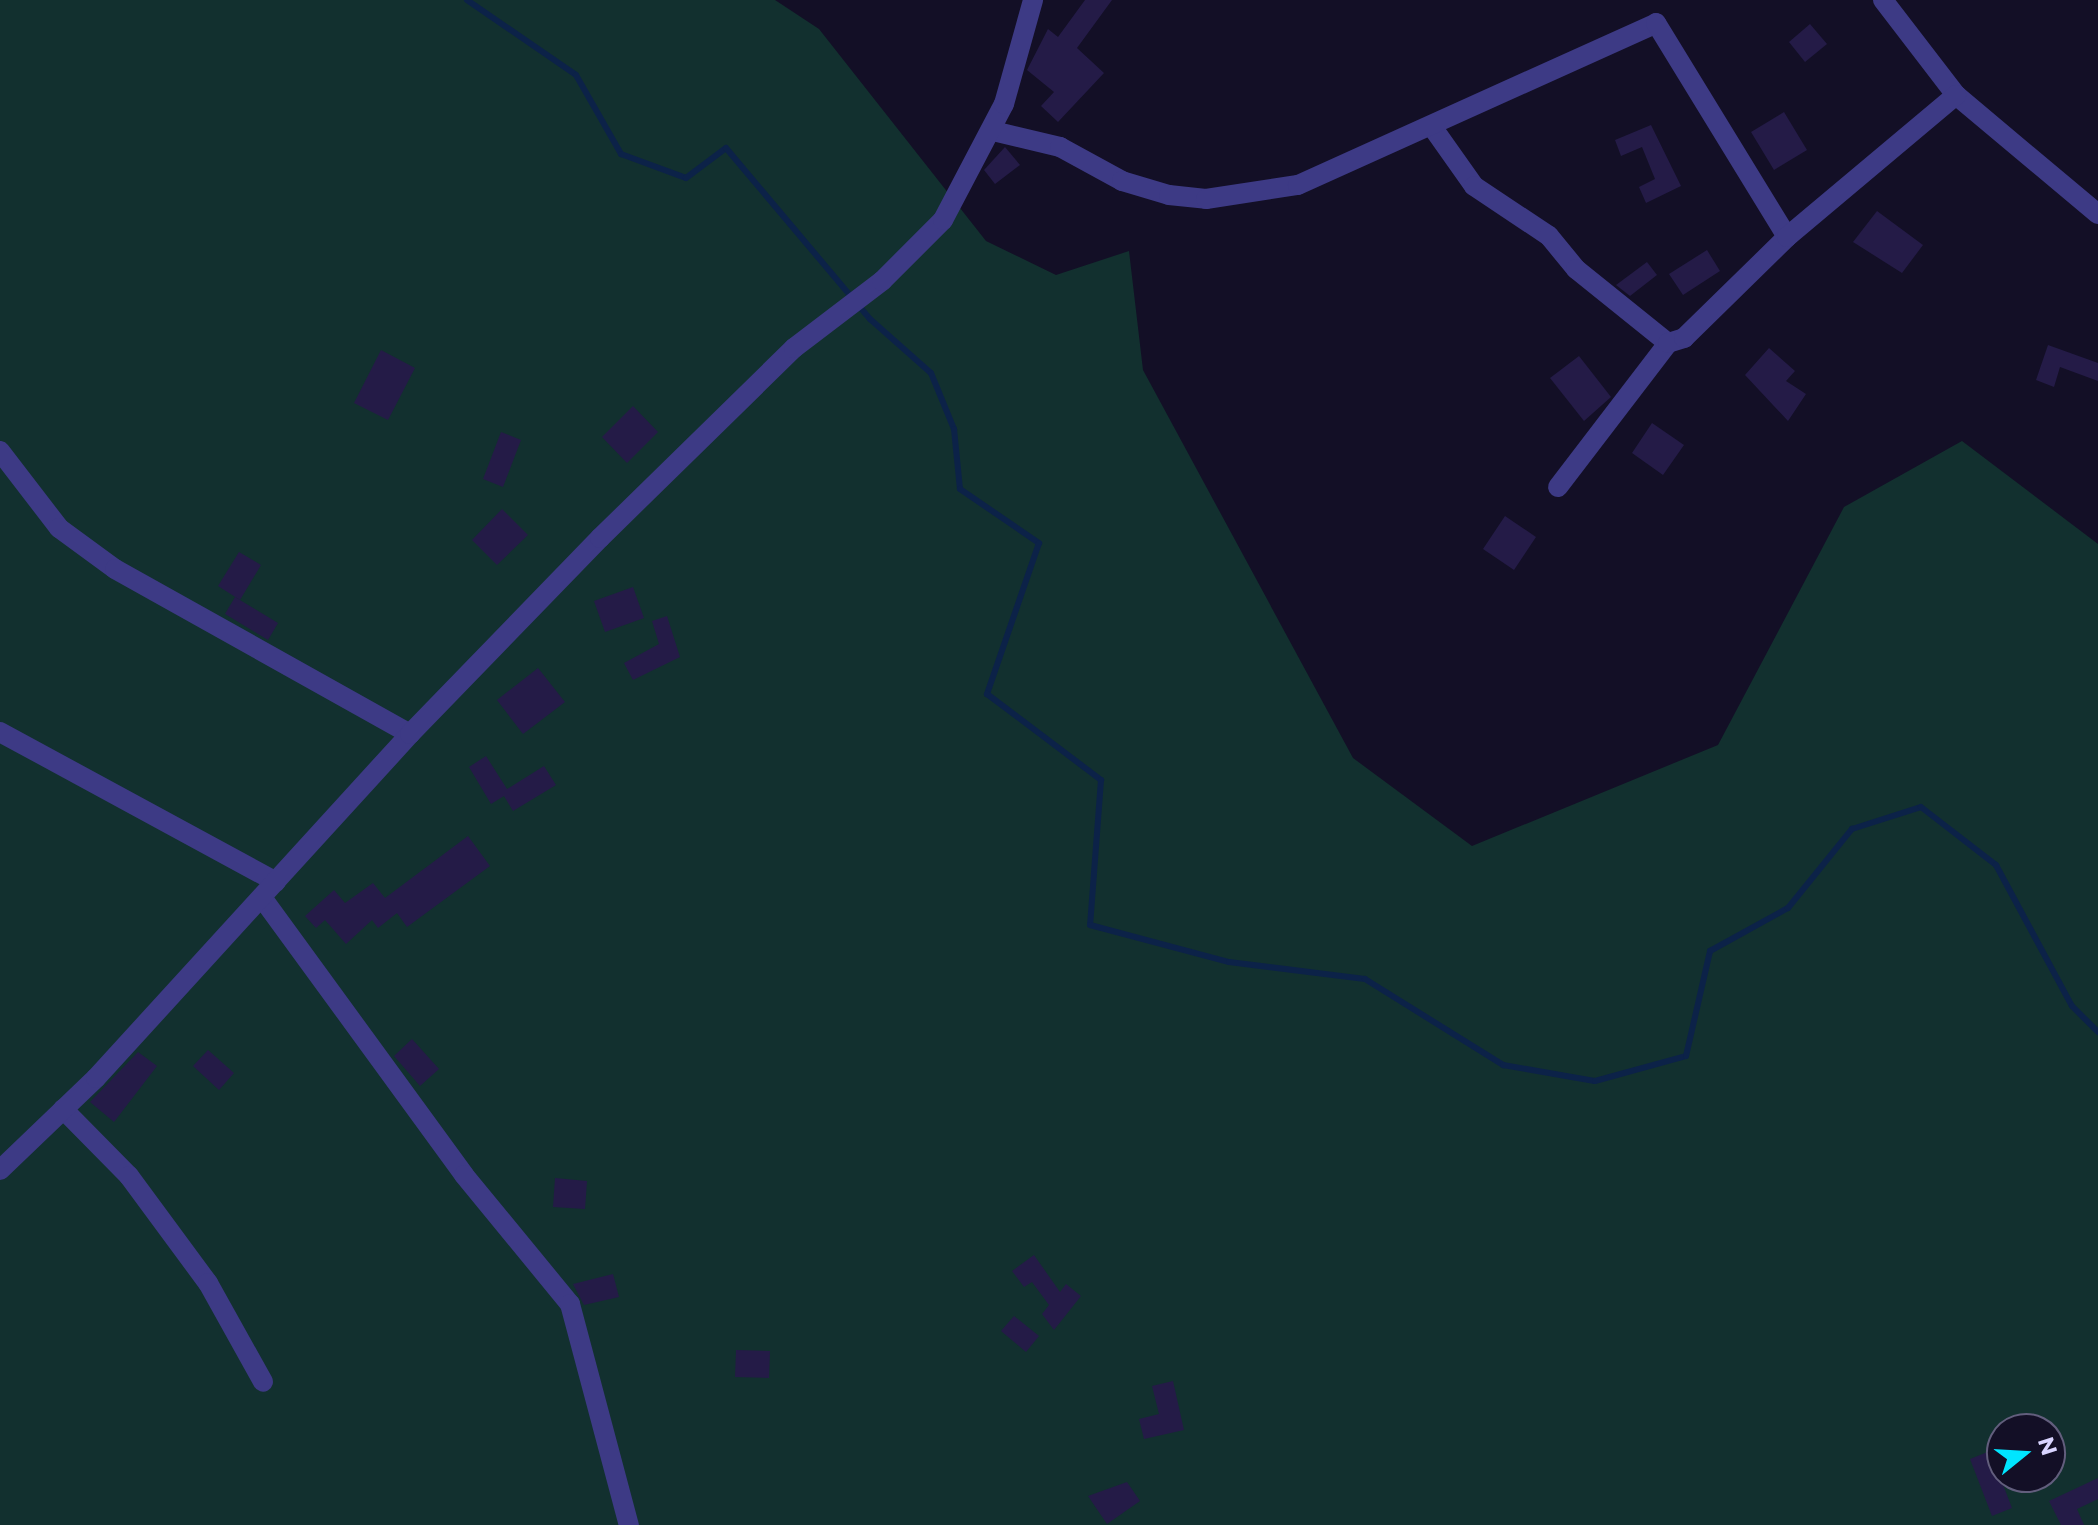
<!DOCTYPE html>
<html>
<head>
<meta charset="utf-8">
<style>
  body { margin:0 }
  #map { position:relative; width:2098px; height:1525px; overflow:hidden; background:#130f26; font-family:Montserrat,sans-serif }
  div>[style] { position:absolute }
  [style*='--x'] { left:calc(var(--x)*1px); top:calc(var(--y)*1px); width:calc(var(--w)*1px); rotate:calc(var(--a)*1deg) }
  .green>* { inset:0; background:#12302f }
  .stream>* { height:6px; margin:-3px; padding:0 3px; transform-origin:3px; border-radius:3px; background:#0c2248 }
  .building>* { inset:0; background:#241b47 }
  .minor>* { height:20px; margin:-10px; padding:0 10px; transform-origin:10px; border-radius:10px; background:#3d3a85 }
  span { translate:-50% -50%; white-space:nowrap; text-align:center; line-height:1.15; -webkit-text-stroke:6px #130f26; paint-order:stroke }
  .north { position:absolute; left:1986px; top:1413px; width:80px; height:80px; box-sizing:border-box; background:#130f26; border:2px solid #625e7d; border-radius:50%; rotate:72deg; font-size:22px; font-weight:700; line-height:32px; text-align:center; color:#d9d4ff }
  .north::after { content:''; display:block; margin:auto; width:28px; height:36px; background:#00e5ff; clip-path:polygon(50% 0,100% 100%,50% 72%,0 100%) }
</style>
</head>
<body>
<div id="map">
  <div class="green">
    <div style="clip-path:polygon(evenodd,0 0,775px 0,819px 29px,986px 241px,1056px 275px,1129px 251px,1143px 370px,1353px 758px,1472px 846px,1718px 745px,1844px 507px,1962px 441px,2098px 544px,2098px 1525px,0 1525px,0 0,2002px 1429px,2050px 1429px,2050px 1477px,2002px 1477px,2002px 1429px)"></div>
  </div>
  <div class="stream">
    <div style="--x:467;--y:0;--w:132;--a:34.5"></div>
    <div style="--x:576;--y:75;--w:91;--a:60.3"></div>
    <div style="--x:621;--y:154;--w:69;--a:20.3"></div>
    <div style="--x:686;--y:178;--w:50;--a:-36.9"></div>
    <div style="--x:726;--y:148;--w:224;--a:49.9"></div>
    <div style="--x:870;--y:319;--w:81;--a:41.5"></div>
    <div style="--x:931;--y:373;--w:61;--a:67.7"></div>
    <div style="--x:954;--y:429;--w:60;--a:84.3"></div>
    <div style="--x:960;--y:489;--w:96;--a:34.4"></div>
    <div style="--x:1039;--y:543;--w:160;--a:109"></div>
    <div style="--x:987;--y:694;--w:143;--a:37"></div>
    <div style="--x:1101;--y:780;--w:145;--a:94.3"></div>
    <div style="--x:1090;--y:925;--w:144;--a:14.9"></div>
    <div style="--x:1229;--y:962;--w:137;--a:7.1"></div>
    <div style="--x:1365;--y:979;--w:163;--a:31.9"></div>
    <div style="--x:1503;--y:1065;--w:93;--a:9.9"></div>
    <div style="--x:1595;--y:1081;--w:94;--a:-15.4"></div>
    <div style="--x:1686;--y:1056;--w:108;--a:-77.1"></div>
    <div style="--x:1710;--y:951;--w:89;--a:-28.9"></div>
    <div style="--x:1788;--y:908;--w:102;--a:-51"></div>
    <div style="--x:1852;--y:829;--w:72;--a:-17.7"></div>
    <div style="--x:1921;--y:807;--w:95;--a:37.7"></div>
    <div style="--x:1996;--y:865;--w:160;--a:61.7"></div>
    <div style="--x:2072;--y:1006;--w:37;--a:45"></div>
  </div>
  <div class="building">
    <div style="clip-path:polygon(1085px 0,1112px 0,1077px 48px,1104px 73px,1058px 122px,1041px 106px,1054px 92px,1027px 70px,1048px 29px,1058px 37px)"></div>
    <div style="clip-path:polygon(1810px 24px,1827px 44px,1805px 62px,1789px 42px)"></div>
    <div style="clip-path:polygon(1784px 112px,1807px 150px,1774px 170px,1751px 132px)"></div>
    <div style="clip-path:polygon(1651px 125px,1681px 186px,1646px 203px,1639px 187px,1655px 179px,1642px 147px,1621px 156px,1615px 140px)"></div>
    <div style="clip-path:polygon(1005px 147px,1020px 165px,995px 184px,984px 170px)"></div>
    <div style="clip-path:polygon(1877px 211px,1923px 245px,1902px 273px,1853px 242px)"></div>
    <div style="clip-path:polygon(1707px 250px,1720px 271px,1683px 295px,1669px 274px)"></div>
    <div style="clip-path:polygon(1647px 262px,1657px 275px,1630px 296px,1616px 285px)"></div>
    <div style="clip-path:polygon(2048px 345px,2098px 363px,2098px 381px,2060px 367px,2054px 387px,2036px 380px)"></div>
    <div style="clip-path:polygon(1769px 348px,1795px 371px,1786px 381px,1806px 394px,1788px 421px,1745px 375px)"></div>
    <div style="clip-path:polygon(381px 350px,415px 368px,388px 420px,354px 403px)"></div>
    <div style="clip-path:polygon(1579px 356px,1611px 397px,1584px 421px,1550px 378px)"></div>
    <div style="clip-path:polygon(633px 406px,658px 432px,627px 463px,602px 437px)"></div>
    <div style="clip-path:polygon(1652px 423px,1684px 445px,1663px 475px,1632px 453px)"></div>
    <div style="clip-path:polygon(501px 432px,521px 440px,503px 487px,483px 479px)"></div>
    <div style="clip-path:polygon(502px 509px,528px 535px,497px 565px,472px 540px)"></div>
    <div style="clip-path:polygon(1505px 516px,1536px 537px,1514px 570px,1483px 549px)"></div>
    <div style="clip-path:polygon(239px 552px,261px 565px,240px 600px,218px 586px)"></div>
    <div style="clip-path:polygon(633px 587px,644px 618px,605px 632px,594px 601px)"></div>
    <div style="clip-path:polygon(235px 597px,278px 623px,268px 640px,225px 614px)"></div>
    <div style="clip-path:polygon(667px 616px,680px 657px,633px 680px,624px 663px,659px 644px,652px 621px)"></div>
    <div style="clip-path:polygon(538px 668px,565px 702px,523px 734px,497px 700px)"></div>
    <div style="clip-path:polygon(486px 756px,507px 789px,544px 766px,556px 785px,513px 811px,504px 796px,491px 804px,469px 767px)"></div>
    <div style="clip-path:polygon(468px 836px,490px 866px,407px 927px,397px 913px,378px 928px,372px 920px,346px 944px,325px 920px,316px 928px,305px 916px,334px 890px,345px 903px,373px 883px,385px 898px)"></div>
    <div style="clip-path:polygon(412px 1039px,439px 1069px,420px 1086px,394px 1056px)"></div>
    <div style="clip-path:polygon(208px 1050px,234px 1073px,219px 1090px,193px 1066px)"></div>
    <div style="clip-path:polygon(138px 1052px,157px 1066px,114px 1122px,90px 1102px)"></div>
    <div style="clip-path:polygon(555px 1178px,587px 1181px,585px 1209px,553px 1207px)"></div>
    <div style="clip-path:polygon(1034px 1255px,1060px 1292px,1066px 1284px,1081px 1296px,1054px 1330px,1042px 1314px,1049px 1305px,1032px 1282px,1024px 1287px,1012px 1271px)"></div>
    <div style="clip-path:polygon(613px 1274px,619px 1297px,584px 1305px,573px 1284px)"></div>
    <div style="clip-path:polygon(1014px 1316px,1039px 1336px,1026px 1352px,1001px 1331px)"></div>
    <div style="clip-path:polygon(736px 1350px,770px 1351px,769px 1378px,735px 1377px)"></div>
    <div style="clip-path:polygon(1173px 1381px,1184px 1430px,1144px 1439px,1139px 1419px,1159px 1414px,1152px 1386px)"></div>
    <div style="clip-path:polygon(1990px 1451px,2012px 1508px,1992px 1516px,1970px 1459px)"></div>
    <div style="clip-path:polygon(2098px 1478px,2098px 1499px,2077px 1509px,2084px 1525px,2061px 1525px,2049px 1501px)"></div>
    <div style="clip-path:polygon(1127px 1482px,1140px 1501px,1107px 1524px,1088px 1496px)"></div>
  </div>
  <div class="minor">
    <div style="--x:1883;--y:0;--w:120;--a:52.5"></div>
    <div style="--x:1956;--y:95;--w:185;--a:40"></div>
    <div style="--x:1433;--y:128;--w:71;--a:54.7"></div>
    <div style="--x:1474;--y:186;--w:90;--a:33.7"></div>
    <div style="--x:1549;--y:236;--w:43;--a:50.7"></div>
    <div style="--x:1576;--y:269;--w:118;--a:38.8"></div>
    <div style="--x:993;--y:131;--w:69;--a:13.4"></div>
    <div style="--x:1060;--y:147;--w:71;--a:28.7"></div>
    <div style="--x:1122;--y:181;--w:49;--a:16.6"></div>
    <div style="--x:1169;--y:195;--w:37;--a:6"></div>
    <div style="--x:1206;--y:199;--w:93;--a:-8.7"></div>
    <div style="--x:1298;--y:185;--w:393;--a:-24.3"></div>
    <div style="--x:1656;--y:23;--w:251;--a:58.5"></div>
    <div style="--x:0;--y:451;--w:97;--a:52.5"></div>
    <div style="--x:59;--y:528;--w:69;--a:36.2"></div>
    <div style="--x:115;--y:569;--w:338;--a:29.2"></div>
    <div style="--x:1558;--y:487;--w:181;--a:-52.6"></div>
    <div style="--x:1668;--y:343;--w:17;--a:-17"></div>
    <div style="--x:1684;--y:338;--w:144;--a:-44.4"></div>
    <div style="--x:1787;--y:237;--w:221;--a:-40"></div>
    <div style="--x:0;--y:732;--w:314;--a:28.5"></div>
    <div style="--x:263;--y:899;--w:341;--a:53.9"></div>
    <div style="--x:464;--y:1175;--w:167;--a:50.6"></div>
    <div style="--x:570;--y:1304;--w:229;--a:75.1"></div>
    <div style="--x:63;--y:1109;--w:94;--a:45.4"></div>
    <div style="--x:129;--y:1176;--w:133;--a:53.6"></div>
    <div style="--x:208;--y:1283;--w:113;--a:60.9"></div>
    <div style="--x:0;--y:1170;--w:133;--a:-43.8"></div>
    <div style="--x:96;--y:1078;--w:466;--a:-47.6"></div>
    <div style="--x:410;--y:734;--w:273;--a:-45.9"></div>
    <div style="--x:600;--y:538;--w:272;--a:-44.4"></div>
    <div style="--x:794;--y:348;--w:111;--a:-37.3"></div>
    <div style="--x:882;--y:281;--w:86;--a:-45"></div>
    <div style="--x:943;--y:220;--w:131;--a:-62.3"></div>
    <div style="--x:1004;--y:104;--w:108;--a:-74.4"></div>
  </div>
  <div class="north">N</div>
</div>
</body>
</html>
